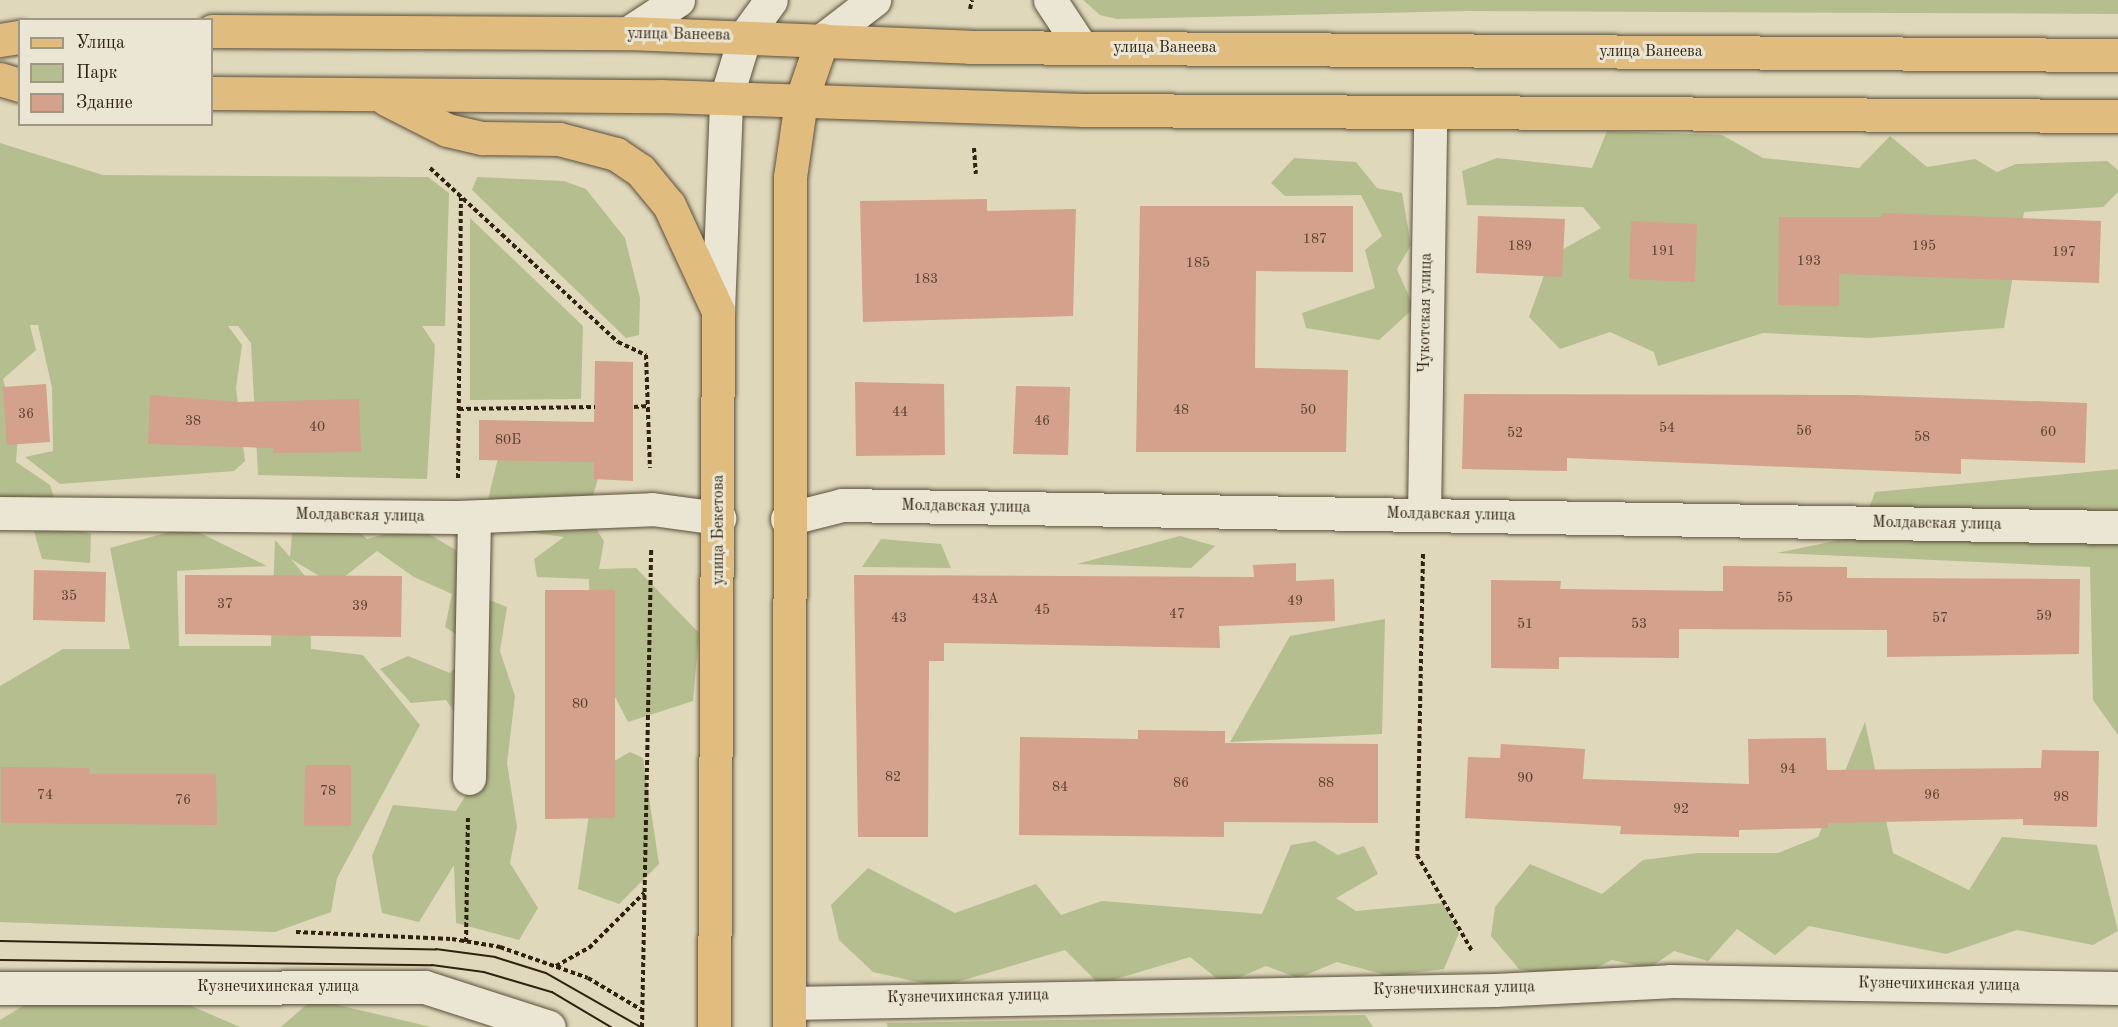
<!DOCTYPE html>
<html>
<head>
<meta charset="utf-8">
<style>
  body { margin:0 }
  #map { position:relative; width:2118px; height:1027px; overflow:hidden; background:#dfd8bb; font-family:"Old Standard TT",serif }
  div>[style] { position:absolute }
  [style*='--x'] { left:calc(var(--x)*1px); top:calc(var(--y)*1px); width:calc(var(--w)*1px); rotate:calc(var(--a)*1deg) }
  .green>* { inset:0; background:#b5be8e }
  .building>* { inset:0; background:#d3a18c }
  .path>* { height:4px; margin-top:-2px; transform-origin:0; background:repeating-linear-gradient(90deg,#302110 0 4.5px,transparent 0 7.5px) }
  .roads { filter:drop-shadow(0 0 2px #5c4f3b) drop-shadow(0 0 2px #5c4f3b) }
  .minor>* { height:33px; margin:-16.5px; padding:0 16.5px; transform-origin:16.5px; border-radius:16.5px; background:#eae6d3 }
  .major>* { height:33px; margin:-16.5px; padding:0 16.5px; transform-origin:16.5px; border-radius:16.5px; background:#e0bc7e }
  .tram>* { height:1.5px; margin:-0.75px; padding:0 0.75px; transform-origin:0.75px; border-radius:0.75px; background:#302110 }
  span { translate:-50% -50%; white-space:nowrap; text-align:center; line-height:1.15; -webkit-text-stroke:6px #eae6d3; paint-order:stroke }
  .number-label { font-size:14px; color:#59412f }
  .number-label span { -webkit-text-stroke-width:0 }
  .street-label { font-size:16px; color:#302110 }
  .legend { position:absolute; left:18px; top:18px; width:195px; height:108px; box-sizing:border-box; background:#eae6d3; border:2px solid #a09785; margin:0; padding:8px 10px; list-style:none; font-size:18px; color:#302110 }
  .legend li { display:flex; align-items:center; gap:12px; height:30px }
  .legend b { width:30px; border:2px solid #a09785 }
</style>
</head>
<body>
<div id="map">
  <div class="green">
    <div style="clip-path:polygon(1083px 0,2118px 0,2118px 14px,1466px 11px,1117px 19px,1100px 15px)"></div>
    <div style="clip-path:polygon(1607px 131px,1722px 135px,1763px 158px,1859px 168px,1890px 136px,1927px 167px,1975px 159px,1997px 172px,2016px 164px,2107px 161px,2118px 170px,2118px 192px,2103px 207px,2024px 212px,2004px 328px,1870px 338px,1763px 333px,1658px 366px,1654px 352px,1610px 332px,1560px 349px,1529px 317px,1551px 256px,1601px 228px,1583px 207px,1467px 205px,1462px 171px,1497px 158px,1592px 168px)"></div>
    <div style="clip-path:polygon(0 143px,103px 175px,428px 177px,449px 193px,445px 326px,422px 326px,435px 345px,427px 479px,258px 475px,251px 343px,238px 326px,228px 326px,242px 345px,236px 388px,245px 461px,234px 471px,60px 484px,25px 457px,53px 451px,52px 388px,38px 325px,30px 325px,36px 350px,3px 379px,18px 435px,16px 462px,50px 485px,63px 525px,91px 534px,90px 563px,42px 559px,33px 528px,0 514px)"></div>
    <div style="clip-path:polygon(1294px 158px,1356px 162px,1377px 188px,1402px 193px,1411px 245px,1397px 269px,1414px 308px,1379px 340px,1306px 328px,1302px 313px,1375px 288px,1365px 250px,1382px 236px,1361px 195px,1285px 196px,1271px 183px)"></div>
    <div style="clip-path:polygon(477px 177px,564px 181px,586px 189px,625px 238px,640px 298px,639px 335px,626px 338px,472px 190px)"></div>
    <div style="clip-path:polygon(470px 218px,583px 326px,581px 399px,470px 400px)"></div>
    <div style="clip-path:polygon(501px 445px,606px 452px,587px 515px,604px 541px,599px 569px,636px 568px,699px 633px,693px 701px,628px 722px,590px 648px,589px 579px,537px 577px,534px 559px,564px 537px,505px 529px,488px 500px)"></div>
    <div style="clip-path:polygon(2118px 469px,2118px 735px,2093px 700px,2090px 567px,1777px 553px,1859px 536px,1875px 492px)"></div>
    <div style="clip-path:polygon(306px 513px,339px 513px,367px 539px,415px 526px,456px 550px,467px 591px,507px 607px,500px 651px,515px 696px,507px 763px,517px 827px,510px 863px,538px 908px,519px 940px,456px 923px,454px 865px,419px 922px,382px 913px,372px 856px,393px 805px,456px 811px,488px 759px,446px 700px,411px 703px,380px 669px,408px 656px,450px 673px,476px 647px,445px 627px,452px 594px,414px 577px,377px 551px,334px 585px,291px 559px,309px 581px,311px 649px,363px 655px,420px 725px,337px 878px,331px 912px,275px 932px,0 922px,0 686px,63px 649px,130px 649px,110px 548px,188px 527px,267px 566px,177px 571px,179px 646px,271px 646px,275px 540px,290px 557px,292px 534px)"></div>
    <div style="clip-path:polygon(1180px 536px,1215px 546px,1191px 568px,1077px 564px)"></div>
    <div style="clip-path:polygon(881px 539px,941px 544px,951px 568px,862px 567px)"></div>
    <div style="clip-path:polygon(1385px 619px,1382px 734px,1230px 742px,1290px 636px)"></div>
    <div style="clip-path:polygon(1865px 722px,1893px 853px,1969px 890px,2002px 837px,2097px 845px,2118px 931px,2093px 945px,2017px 930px,1946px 954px,1809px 926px,1775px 955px,1737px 929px,1708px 961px,1674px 951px,1649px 968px,1612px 960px,1573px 979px,1519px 969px,1491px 936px,1495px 907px,1530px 864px,1602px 894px,1643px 860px,1698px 853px,1778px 853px,1818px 837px)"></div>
    <div style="clip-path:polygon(630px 752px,643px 758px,659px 864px,619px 904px,578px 889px,592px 794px,602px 768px)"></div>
    <div style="clip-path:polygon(1315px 841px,1338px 855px,1364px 846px,1378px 874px,1336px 898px,1356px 911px,1443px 903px,1459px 933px,1444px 969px,1390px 976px,1337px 962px,1298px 978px,1266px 966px,1224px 984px,1190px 957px,1099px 984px,1065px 950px,940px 987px,873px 972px,839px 940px,831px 905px,868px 868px,955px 913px,1036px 884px,1061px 915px,1102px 901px,1262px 914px,1291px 845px)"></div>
    <div style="clip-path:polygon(74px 975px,175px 999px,240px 1027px,0 1027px,0 1020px)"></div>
    <div style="clip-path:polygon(313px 999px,431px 1027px,281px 1027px)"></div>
    <div style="clip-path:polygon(1365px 1015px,1373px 1027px,888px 1027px,886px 1023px)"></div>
  </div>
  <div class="building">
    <div style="clip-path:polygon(987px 199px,987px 211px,1076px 209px,1073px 316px,863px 322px,860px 201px)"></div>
    <div style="clip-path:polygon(1140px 206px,1353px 206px,1353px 272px,1256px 271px,1255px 368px,1348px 370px,1346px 452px,1136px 452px)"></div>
    <div style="clip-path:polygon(1881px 213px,2101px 221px,2099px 283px,1839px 274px,1839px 306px,1778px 305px,1779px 217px,1881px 217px)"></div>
    <div style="clip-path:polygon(1478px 216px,1565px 219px,1562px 277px,1476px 273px)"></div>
    <div style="clip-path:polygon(1631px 221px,1697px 224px,1695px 282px,1629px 279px)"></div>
    <div style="clip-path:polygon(595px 361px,633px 362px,633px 481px,594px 479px,594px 462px,479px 460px,479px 420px,594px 422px)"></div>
    <div style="clip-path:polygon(855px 382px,944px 384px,945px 455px,856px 456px)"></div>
    <div style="clip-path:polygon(46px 384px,50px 442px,7px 445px,3px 387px)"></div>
    <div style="clip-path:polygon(1016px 386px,1070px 387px,1068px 455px,1013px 454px)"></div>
    <div style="clip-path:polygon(1464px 394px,1856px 395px,2087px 403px,2085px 463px,1961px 459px,1961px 474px,1567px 458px,1567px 471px,1462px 469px)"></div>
    <div style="clip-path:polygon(150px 395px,239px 402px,359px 399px,361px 452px,273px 453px,273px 448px,148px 444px)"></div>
    <div style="clip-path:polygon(1296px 563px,1296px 581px,1334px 579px,1335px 621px,1219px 626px,1220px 648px,944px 643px,944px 661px,929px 661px,928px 837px,858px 837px,854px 575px,1254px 577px,1253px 565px)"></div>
    <div style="clip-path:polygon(1723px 566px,1847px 567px,1847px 578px,2080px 579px,2079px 654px,1887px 657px,1887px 630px,1679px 629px,1679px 658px,1559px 657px,1559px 669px,1491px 668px,1491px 580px,1561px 581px,1560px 589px,1723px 591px)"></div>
    <div style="clip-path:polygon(34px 570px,106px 572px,105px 622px,33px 620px)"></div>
    <div style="clip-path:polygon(185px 575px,402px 576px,401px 637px,185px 634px)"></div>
    <div style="clip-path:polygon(545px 590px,615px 590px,615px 818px,545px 819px)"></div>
    <div style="clip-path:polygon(1138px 730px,1225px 731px,1225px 743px,1378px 744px,1378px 823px,1224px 822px,1224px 837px,1019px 835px,1020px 737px,1138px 739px)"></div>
    <div style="clip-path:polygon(1826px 738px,1827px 770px,2041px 768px,2042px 750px,2099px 751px,2097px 827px,2023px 825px,2023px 819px,1828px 823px,1828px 828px,1739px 830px,1739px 837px,1620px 834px,1621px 826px,1465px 818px,1468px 757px,1500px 758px,1501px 744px,1585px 749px,1583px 779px,1749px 784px,1748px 739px)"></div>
    <div style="clip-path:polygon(305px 765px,351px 765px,351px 826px,304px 826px)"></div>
    <div style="clip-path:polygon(1px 767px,90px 768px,90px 774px,216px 774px,217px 825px,1px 823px)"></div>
  </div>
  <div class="path">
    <div style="--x:970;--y:9;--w:9;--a:-77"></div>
    <div style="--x:974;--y:148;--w:26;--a:86"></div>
    <div style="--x:430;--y:168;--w:256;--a:42.8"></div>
    <div style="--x:618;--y:342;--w:31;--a:25"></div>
    <div style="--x:646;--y:355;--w:113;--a:88"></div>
    <div style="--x:634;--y:407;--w:14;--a:-4"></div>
    <div style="--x:459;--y:409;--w:136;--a:-0.8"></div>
    <div style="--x:458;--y:478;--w:280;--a:-89.4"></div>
    <div style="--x:1423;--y:554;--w:301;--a:91.1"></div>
    <div style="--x:1417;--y:855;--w:111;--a:60.2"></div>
    <div style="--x:296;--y:932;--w:156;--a:2.6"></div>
    <div style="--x:452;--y:939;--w:49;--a:9.5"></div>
    <div style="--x:500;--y:947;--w:93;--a:19.4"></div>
    <div style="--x:588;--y:978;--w:63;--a:30.7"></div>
    <div style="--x:466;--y:942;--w:124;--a:-89.1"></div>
    <div style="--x:556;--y:966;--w:38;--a:-29"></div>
    <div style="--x:589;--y:948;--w:78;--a:-45"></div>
    <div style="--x:642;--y:1027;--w:479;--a:-88.9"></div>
  </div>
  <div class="roads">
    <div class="minor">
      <div style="--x:1050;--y:0;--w:56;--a:56.6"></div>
      <div style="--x:628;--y:33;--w:60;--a:-33.4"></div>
      <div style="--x:822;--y:40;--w:66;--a:-37.6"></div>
      <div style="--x:718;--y:311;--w:213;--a:-87.8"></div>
      <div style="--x:726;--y:98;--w:65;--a:-73"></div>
      <div style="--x:745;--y:36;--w:44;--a:-54.2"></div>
      <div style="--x:0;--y:513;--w:457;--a:0.5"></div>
      <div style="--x:457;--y:517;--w:195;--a:-2.3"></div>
      <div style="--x:652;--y:509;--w:68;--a:7.7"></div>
      <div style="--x:1424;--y:514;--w:402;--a:-89.1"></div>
      <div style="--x:787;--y:519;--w:57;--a:-14.3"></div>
      <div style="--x:842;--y:505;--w:1276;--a:0.99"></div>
      <div style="--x:469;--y:778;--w:261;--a:-88.9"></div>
      <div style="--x:0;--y:988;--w:425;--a:-0.1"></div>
      <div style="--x:425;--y:987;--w:130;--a:17.9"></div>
      <div style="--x:789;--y:1003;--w:706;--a:-1.05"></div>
      <div style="--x:1495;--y:990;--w:175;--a:-2.9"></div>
      <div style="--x:1670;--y:981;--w:448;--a:0.9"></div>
    </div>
    <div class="major">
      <div style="--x:212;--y:31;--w:416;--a:0.3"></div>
      <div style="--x:628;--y:33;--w:342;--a:2.3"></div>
      <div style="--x:970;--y:47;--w:1148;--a:0.4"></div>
      <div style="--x:0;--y:40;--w:20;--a:-9"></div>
      <div style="--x:0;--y:79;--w:21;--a:17"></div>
      <div style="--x:212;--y:93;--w:448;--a:0.4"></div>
      <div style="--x:660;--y:96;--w:424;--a:1.9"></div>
      <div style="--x:1084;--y:110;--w:1034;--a:0.33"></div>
      <div style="--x:386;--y:99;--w:68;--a:26.9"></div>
      <div style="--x:447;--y:130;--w:37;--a:13"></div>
      <div style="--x:483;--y:138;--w:76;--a:0.8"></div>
      <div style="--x:559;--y:139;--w:59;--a:14.7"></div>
      <div style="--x:616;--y:154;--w:29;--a:34"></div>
      <div style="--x:640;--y:170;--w:45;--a:50.4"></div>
      <div style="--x:669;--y:205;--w:117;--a:65.2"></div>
      <div style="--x:718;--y:311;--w:716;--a:90.32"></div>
      <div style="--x:789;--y:1027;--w:850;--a:-89.93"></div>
      <div style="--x:790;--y:177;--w:77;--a:-81.8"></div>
      <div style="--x:801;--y:101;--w:65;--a:-71"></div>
    </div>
  </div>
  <div class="tram">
    <div style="--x:0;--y:941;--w:436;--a:1.1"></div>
    <div style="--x:436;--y:949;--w:60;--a:7.7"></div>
    <div style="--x:495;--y:957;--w:53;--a:17.4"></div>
    <div style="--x:546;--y:973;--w:109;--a:29.6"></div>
    <div style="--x:0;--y:960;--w:432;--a:0.7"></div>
    <div style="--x:432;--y:965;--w:52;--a:7.7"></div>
    <div style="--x:484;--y:972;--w:71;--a:16.4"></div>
    <div style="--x:552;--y:992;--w:69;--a:30.7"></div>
  </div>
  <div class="number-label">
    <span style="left:1315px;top:239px">187</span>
    <span style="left:1520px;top:246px">189</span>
    <span style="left:1924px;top:246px">195</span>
    <span style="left:1663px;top:251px">191</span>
    <span style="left:2064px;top:252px">197</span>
    <span style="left:1809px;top:261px">193</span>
    <span style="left:1198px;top:263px">185</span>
    <span style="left:926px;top:279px">183</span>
    <span style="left:1181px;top:410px">48</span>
    <span style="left:1308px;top:410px">50</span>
    <span style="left:900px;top:412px">44</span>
    <span style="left:26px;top:414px">36</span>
    <span style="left:193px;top:421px">38</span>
    <span style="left:1042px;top:421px">46</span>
    <span style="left:317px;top:427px">40</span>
    <span style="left:1667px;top:428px">54</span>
    <span style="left:1804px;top:431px">56</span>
    <span style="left:2048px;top:432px">60</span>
    <span style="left:1515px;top:433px">52</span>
    <span style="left:1922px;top:437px">58</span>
    <span style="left:508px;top:440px">80Б</span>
    <span style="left:69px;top:596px">35</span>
    <span style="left:1785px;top:598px">55</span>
    <span style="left:985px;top:599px">43А</span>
    <span style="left:1295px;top:601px">49</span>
    <span style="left:225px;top:604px">37</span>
    <span style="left:360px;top:606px">39</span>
    <span style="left:1042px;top:610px">45</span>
    <span style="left:1177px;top:614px">47</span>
    <span style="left:2044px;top:616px">59</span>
    <span style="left:899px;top:618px">43</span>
    <span style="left:1940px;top:618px">57</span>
    <span style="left:1525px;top:624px">51</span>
    <span style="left:1639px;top:624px">53</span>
    <span style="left:580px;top:704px">80</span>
    <span style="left:1788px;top:769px">94</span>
    <span style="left:893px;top:777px">82</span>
    <span style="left:1525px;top:778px">90</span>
    <span style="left:1181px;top:783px">86</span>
    <span style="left:1326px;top:783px">88</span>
    <span style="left:1060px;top:787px">84</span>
    <span style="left:328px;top:791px">78</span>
    <span style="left:45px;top:795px">74</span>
    <span style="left:1932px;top:795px">96</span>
    <span style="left:2061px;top:797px">98</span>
    <span style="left:183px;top:800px">76</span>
    <span style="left:1681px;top:809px">92</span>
  </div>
  <div class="street-label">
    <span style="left:679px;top:35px;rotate:1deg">улица Ванеева</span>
    <span style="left:1165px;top:48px">улица Ванеева</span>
    <span style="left:1651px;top:52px">улица Ванеева</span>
    <span style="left:1426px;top:313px;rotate:-89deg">Чукотская улица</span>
    <span style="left:966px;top:507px;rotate:1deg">Молдавская улица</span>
    <span style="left:1451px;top:515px;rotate:1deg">Молдавская улица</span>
    <span style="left:360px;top:516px;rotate:1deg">Молдавская улица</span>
    <span style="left:1937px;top:524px;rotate:1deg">Молдавская улица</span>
    <span style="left:719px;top:530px;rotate:-90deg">улица Бекетова</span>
    <span style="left:1939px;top:985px;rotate:1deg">Кузнечихинская улица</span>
    <span style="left:278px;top:987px">Кузнечихинская улица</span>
    <span style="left:1454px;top:989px;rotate:-1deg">Кузнечихинская улица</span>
    <span style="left:968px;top:997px;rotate:-1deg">Кузнечихинская улица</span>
  </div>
  <ul class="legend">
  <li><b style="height:8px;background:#e0bc7e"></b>Улица</li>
  <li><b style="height:16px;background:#b5be8e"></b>Парк</li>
  <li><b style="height:16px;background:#d3a18c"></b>Здание</li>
  </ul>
</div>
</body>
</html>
